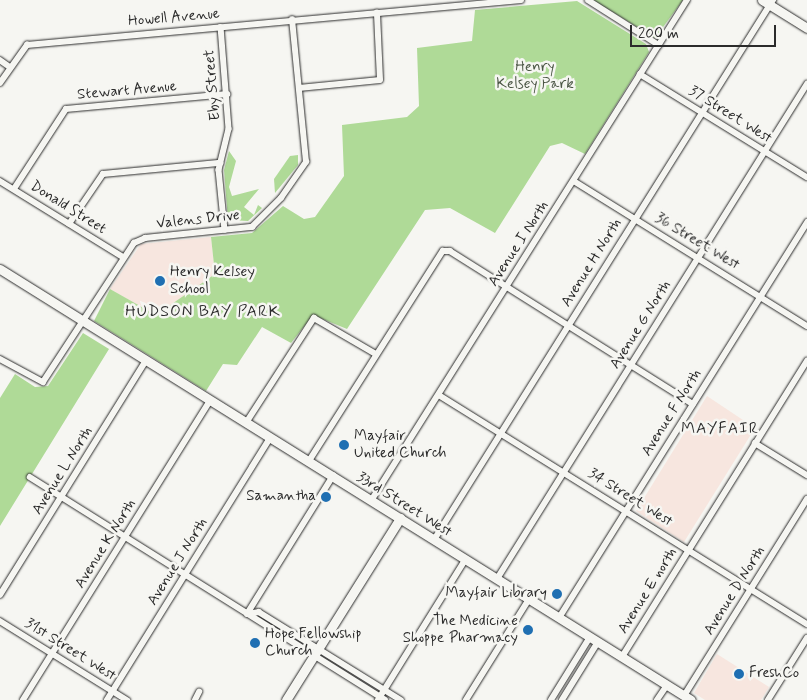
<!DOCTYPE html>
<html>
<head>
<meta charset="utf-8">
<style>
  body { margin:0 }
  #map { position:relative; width:807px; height:700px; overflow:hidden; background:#f6f6f2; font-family:Mynerve,sans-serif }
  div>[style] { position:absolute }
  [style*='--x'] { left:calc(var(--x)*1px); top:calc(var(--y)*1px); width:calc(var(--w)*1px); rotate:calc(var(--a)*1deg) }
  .built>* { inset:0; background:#f7e6df }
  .green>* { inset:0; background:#afda97 }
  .roads { filter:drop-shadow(0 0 1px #2b2b2b) drop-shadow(0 0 1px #2b2b2b) }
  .street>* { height:5.5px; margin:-2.75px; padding:0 2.75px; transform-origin:2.75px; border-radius:2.75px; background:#f6f6f2 }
  .secondary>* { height:9px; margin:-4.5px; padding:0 4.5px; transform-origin:4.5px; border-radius:4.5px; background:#f6f6f2 }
  .dots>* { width:14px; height:14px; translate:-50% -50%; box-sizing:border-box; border:2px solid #f6f6f2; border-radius:50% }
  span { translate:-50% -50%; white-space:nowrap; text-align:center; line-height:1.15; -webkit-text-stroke:5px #f6f6f2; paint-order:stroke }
  .street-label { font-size:15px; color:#2b2b2b }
  .park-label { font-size:15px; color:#4c5746 }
  .poi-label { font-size:15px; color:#2b2b2b }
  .left { translate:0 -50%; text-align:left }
  .right { translate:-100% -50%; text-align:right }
  .neighbourhood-label { font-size:16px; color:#2b2b2b; letter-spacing:1px }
  .scale { position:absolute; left:630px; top:25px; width:146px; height:22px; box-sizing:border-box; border:2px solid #2b2b2b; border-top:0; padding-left:6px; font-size:15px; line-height:18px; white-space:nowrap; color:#2b2b2b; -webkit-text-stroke:4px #f6f6f2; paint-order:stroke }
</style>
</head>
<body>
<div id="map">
  <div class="built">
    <div style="clip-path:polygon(211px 237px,215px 274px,156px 316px,110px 289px,141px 244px)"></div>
    <div style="clip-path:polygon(707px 396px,755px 428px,684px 542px,636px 511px)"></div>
    <div style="clip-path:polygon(717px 654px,769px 687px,761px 700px,705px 700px,694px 693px)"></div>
  </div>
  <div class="green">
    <div style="clip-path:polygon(593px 0,683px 0,655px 38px)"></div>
    <div style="clip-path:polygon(577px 1px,646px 44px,649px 52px,585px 154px,562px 143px,550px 146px,495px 233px,450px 208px,425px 210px,347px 329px,313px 315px,291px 343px,262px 327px,237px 365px,223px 364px,206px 391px,94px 321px,110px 289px,156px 315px,215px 274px,211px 237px,252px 233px,283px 206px,304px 219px,315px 217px,344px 176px,342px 125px,407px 117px,419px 106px,417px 48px,472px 41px,475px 10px)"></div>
    <div style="clip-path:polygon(229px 151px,236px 161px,229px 187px,232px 196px,259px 189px,244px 207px,254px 215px,258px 205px,262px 208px,248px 221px,228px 220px,224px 170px)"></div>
    <div style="clip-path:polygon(298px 155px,298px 165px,275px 193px,274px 179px,290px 156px)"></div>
    <div style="clip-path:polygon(83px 333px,109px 349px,0 526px,0 398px,15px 374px,35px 387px,48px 386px)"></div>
  </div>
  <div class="roads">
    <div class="street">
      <div style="--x:588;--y:0;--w:84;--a:32.4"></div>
      <div style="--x:221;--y:27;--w:102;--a:85.5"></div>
      <div style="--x:229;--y:129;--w:42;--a:103.7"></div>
      <div style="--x:219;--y:170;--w:60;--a:84.3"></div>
      <div style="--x:0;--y:60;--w:12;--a:35"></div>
      <div style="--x:640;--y:74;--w:196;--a:31.7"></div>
      <div style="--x:0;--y:83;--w:47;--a:-54.6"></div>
      <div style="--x:27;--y:45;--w:496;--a:-5.2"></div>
      <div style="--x:299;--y:88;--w:81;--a:-5.6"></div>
      <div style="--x:380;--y:80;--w:67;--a:-92.6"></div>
      <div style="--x:0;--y:181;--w:145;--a:31.7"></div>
      <div style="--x:574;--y:181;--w:274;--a:31.9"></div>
      <div style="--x:14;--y:189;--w:95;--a:-57"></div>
      <div style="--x:66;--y:109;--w:162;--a:-5.3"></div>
      <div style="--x:69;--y:224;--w:60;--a:-55.8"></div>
      <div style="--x:103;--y:174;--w:118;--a:-5.4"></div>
      <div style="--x:0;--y:359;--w:49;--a:28.1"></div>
      <div style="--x:43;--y:382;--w:166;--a:-56.8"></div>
      <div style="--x:134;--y:243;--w:12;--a:-24"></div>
      <div style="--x:145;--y:238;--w:108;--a:-5.9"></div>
      <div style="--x:252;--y:227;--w:41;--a:-45"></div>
      <div style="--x:281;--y:198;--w:44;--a:-55.2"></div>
      <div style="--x:306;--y:162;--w:143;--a:-95.6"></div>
      <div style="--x:439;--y:395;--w:433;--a:31.9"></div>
      <div style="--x:246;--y:423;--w:125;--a:-57.1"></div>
      <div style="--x:314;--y:318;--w:72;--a:30.1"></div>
      <div style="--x:755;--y:443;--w:61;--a:31.6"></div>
      <div style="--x:309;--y:461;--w:249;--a:-57.5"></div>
      <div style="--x:443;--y:251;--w:7;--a:0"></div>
      <div style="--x:450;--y:251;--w:287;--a:32.2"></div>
      <div style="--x:30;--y:477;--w:419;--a:32.1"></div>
      <div style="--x:371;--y:501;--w:592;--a:-57.76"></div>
      <div style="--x:434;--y:540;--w:638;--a:-57.88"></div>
      <div style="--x:497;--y:579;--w:584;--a:-57.94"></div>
      <div style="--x:0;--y:595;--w:277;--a:-58.1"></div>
      <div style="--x:247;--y:614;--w:12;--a:-9"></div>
      <div style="--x:259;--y:612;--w:167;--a:31.8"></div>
      <div style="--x:247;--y:614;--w:163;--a:-58.1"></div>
      <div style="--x:559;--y:618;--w:467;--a:-57.9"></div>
      <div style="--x:0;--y:621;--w:150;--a:31.9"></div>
      <div style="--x:622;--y:657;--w:349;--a:-58"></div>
      <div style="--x:684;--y:696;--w:232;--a:-58"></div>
      <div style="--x:23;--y:700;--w:353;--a:-58"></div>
      <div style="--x:107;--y:700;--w:309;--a:-58.1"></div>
      <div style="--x:195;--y:700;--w:9;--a:-63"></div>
      <div style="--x:378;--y:700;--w:165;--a:-58.1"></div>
      <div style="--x:466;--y:700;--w:119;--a:-58"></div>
      <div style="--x:551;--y:700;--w:74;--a:-58.2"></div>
      <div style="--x:562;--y:700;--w:68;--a:-58.2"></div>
      <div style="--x:657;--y:700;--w:18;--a:-56"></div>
      <div style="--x:768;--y:700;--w:73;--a:-57.8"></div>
    </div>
    <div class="secondary">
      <div style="--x:762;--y:0;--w:53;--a:31.9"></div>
      <div style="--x:0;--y:269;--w:814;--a:31.95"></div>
      <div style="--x:286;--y:700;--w:215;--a:-57.9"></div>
    </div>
  </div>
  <div class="dots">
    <div style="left:160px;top:281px;background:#1f6fb2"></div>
    <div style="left:344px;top:445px;background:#1f6fb2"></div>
    <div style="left:326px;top:497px;background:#1f6fb2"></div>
    <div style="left:557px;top:594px;background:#1f6fb2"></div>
    <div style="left:528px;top:630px;background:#1f6fb2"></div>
    <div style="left:255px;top:643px;background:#1f6fb2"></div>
    <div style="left:739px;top:674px;background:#1f6fb2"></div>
  </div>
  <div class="street-label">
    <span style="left:174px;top:18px;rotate:-5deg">Howell Avenue</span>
    <span style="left:213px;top:85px;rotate:-95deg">Eby Street</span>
    <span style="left:127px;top:91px;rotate:-5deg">Stewart Avenue</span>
    <span style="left:730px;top:115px;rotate:32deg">37 Street West</span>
    <span style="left:68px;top:208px;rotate:32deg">Donald Street</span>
    <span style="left:198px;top:220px;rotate:-6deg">Valens Drive</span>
    <span style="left:697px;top:242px;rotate:31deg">36 Street West</span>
    <span style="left:519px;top:244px;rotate:-57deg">Avenue I North</span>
    <span style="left:592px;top:263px;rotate:-58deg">Avenue H North</span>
    <span style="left:641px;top:325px;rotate:-58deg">Avenue G North</span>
    <span style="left:672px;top:413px;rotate:-58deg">Avenue F North</span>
    <span style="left:63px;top:471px;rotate:-58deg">Avenue L North</span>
    <span style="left:630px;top:498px;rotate:32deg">34 Street West</span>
    <span style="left:404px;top:505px;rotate:32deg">33rd Street West</span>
    <span style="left:106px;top:544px;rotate:-58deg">Avenue K North</span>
    <span style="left:178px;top:562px;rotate:-58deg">Avenue J North</span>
    <span style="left:648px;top:591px;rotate:-58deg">Avenue E north</span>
    <span style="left:735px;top:591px;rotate:-58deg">Avenue D North</span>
    <span style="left:70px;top:650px;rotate:32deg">31st Street West</span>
  </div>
  <div class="park-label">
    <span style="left:535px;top:76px">Henry<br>Kelsey Park</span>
  </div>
  <div class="poi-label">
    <span class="left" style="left:170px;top:281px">Henry Kelsey<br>School</span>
    <span class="left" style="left:354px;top:445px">Mayfair<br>United Church</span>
    <span class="right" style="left:316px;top:497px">Samantha</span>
    <span class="right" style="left:547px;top:594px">Mayfair Library</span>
    <span class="right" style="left:518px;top:630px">The Medicine<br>Shoppe Pharmacy</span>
    <span class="left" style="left:265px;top:643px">Hope Fellowship<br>Church</span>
    <span class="left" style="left:749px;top:674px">FreshCo</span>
  </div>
  <div class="neighbourhood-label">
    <span style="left:203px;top:312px">HUDSON BAY PARK</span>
    <span style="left:720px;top:429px">MAYFAIR</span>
  </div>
  <div class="scale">200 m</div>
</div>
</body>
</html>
